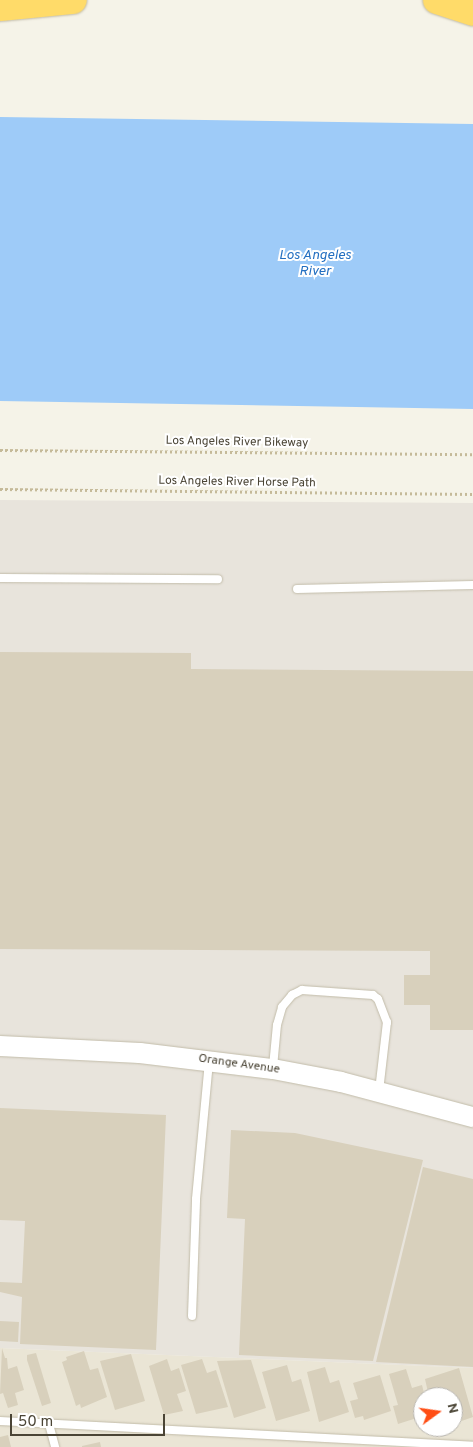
<!DOCTYPE html>
<html>
<head>
<meta charset="utf-8">
<style>
  body { margin:0 }
  #map { position:relative; width:473px; height:1447px; overflow:hidden; background:#f5f3e8; font-family:Overpass,sans-serif }
  div>[style] { position:absolute }
  [style*='--x'] { left:calc(var(--x)*1px); top:calc(var(--y)*1px); width:calc(var(--w)*1px); rotate:calc(var(--a)*1deg) }
  .residential>* { inset:0; background:#eae5d5 }
  .industrial>* { inset:0; background:#e8e4dc }
  .water>* { inset:0; background:#9ecbf8 }
  .building>* { inset:0; background:#d8d0bc }
  .path>* { height:3px; margin-top:-1.5px; transform-origin:0; background:repeating-linear-gradient(90deg,#c5ba99 0 2.5px,transparent 0 5px) }
  .roads { filter:drop-shadow(0 0 1px #c2bca9) drop-shadow(0 0 1px #c2bca9) }
  .service>* { height:8px; margin:-4px; padding:0 4px; transform-origin:4px; border-radius:4px; background:#fff }
  .tertiary>* { height:20px; margin:-10px; padding:0 10px; transform-origin:10px; border-radius:10px; background:#fff }
  .motorway>* { height:28px; margin:-14px; padding:0 14px; transform-origin:14px; border-radius:14px; background:#ffdb69 }
  span { translate:-50% -50%; white-space:nowrap; text-align:center; line-height:1.15; -webkit-text-stroke:4px #fff; paint-order:stroke }
  .street-label { font-size:12px; color:#4a4435 }
  .water-label { font-size:14px; color:#236fc1; font-style:italic }
  .north { position:absolute; left:413px; top:1387px; width:50px; height:50px; box-sizing:border-box; background:#fff; border:1px solid #b7b4ae; border-radius:50%; rotate:76deg; font-size:14px; font-weight:700; line-height:20px; text-align:center; color:#4a4435 }
  .north::after { content:''; display:block; margin:auto; width:18px; height:22px; background:#ff4e15; clip-path:polygon(50% 0,100% 100%,50% 72%,0 100%) }
  .scale { position:absolute; left:10px; top:1414px; width:155px; height:22px; box-sizing:border-box; border:2px solid #4a4435; border-top:0; padding-left:6px; font-size:15px; line-height:18px; white-space:nowrap; color:#4a4435; -webkit-text-stroke:4px #fff; paint-order:stroke }
</style>
</head>
<body>
<div id="map">
  <div class="residential">
    <div style="clip-path:polygon(evenodd,0 1348px,473px 1368px,473px 1447px,0 1447px,0 1348px,423px 1397px,453px 1397px,453px 1427px,423px 1427px,423px 1397px)"></div>
  </div>
  <div class="industrial">
    <div style="clip-path:polygon(0 500px,473px 503px,473px 1368px,0 1348px)"></div>
  </div>
  <div class="water">
    <div style="clip-path:polygon(0 117px,473px 124px,473px 409px,0 401px)"></div>
  </div>
  <div class="building">
    <div style="clip-path:polygon(0 652px,191px 653px,191px 669px,473px 671px,473px 1030px,430px 1030px,430px 1005px,404px 1005px,404px 975px,430px 975px,430px 951px,0 949px)"></div>
    <div style="clip-path:polygon(0 1108px,166px 1115px,156px 1350px,20px 1344px,22px 1297px,0 1292px,0 1282px,22px 1283px,25px 1221px,0 1220px)"></div>
    <div style="clip-path:polygon(231px 1130px,295px 1133px,423px 1160px,373px 1361px,239px 1355px,245px 1219px,227px 1218px)"></div>
    <div style="clip-path:polygon(423px 1167px,473px 1179px,473px 1367px,376px 1362px)"></div>
    <div style="clip-path:polygon(0 1321px,19px 1322px,18px 1342px,0 1341px)"></div>
    <div style="clip-path:polygon(2px 1348px,5px 1358px,7px 1358px,8px 1369px,17px 1366px,24px 1390px,15px 1393px,18px 1405px,8px 1408px,3px 1393px,0 1394px)"></div>
    <div style="clip-path:polygon(84px 1351px,90px 1370px,98px 1368px,107px 1397px,81px 1408px,80px 1404px,76px 1406px,62px 1362px,67px 1360px,66px 1357px)"></div>
    <div style="clip-path:polygon(36px 1353px,51px 1403px,42px 1406px,27px 1360px,27px 1355px)"></div>
    <div style="clip-path:polygon(131px 1354px,145px 1401px,115px 1410px,100px 1361px)"></div>
    <div style="clip-path:polygon(167px 1359px,171px 1371px,179px 1368px,186px 1391px,177px 1394px,183px 1411px,164px 1415px,149px 1366px)"></div>
    <div style="clip-path:polygon(202px 1359px,207px 1373px,216px 1370px,228px 1407px,196px 1414px,181px 1365px)"></div>
    <div style="clip-path:polygon(251px 1360px,266px 1408px,234px 1418px,217px 1361px)"></div>
    <div style="clip-path:polygon(287px 1365px,292px 1382px,301px 1379px,310px 1411px,276px 1421px,262px 1372px)"></div>
    <div style="clip-path:polygon(325px 1367px,330px 1383px,339px 1380px,349px 1412px,319px 1422px,307px 1372px)"></div>
    <div style="clip-path:polygon(459px 1368px,473px 1417px,453px 1424px,453px 1397px,429px 1397px,425px 1379px)"></div>
    <div style="clip-path:polygon(406px 1369px,412px 1388px,422px 1385px,425px 1397px,423px 1416px,398px 1424px,393px 1406px,398px 1405px,389px 1374px)"></div>
    <div style="clip-path:polygon(380px 1375px,391px 1411px,364px 1420px,363px 1416px,355px 1418px,350px 1401px,358px 1399px,353px 1383px)"></div>
    <div style="clip-path:polygon(8px 1435px,11px 1447px,0 1447px,0 1437px)"></div>
    <div style="clip-path:polygon(100px 1442px,101px 1447px,82px 1447px,82px 1446px)"></div>
  </div>
  <div class="path">
    <div style="--x:0;--y:450;--w:473;--a:0.5"></div>
    <div style="--x:0;--y:489;--w:473;--a:0.6"></div>
  </div>
  <div class="roads">
    <div class="service">
      <div style="--x:0;--y:578;--w:218;--a:0.3"></div>
      <div style="--x:297;--y:589;--w:176;--a:-1.3"></div>
      <div style="--x:273;--y:1067;--w:42;--a:-84.6"></div>
      <div style="--x:277;--y:1025;--w:19;--a:-74"></div>
      <div style="--x:282;--y:1007;--w:16;--a:-50"></div>
      <div style="--x:292;--y:995;--w:11;--a:-27"></div>
      <div style="--x:302;--y:990;--w:71;--a:4"></div>
      <div style="--x:373;--y:995;--w:6;--a:39"></div>
      <div style="--x:378;--y:999;--w:25;--a:69"></div>
      <div style="--x:387;--y:1022;--w:69;--a:96.6"></div>
      <div style="--x:192;--y:1316;--w:117;--a:-88"></div>
      <div style="--x:196;--y:1199;--w:138;--a:-84.6"></div>
      <div style="--x:0;--y:1421;--w:474;--a:3"></div>
      <div style="--x:49;--y:1424;--w:24;--a:75"></div>
    </div>
    <div class="tertiary">
      <div style="--x:0;--y:1046;--w:140;--a:2.9"></div>
      <div style="--x:140;--y:1053;--w:134;--a:6.9"></div>
      <div style="--x:273;--y:1069;--w:69;--a:10.8"></div>
      <div style="--x:341;--y:1082;--w:137;--a:14.9"></div>
    </div>
    <div class="motorway">
      <div style="--x:437;--y:0;--w:38;--a:18"></div>
      <div style="--x:0;--y:7;--w:73;--a:-5.5"></div>
    </div>
  </div>
  <div class="street-label">
    <span style="left:237px;top:443px;rotate:1deg">Los Angeles River Bikeway</span>
    <span style="left:237px;top:483px;rotate:1deg">Los Angeles River Horse Path</span>
    <span style="left:239px;top:1065px;rotate:8deg">Orange Avenue</span>
  </div>
  <div class="water-label">
    <span style="left:315px;top:264px">Los Angeles<br>River</span>
  </div>
  <div class="north">N</div>
  <div class="scale">50 m</div>
</div>
</body>
</html>
